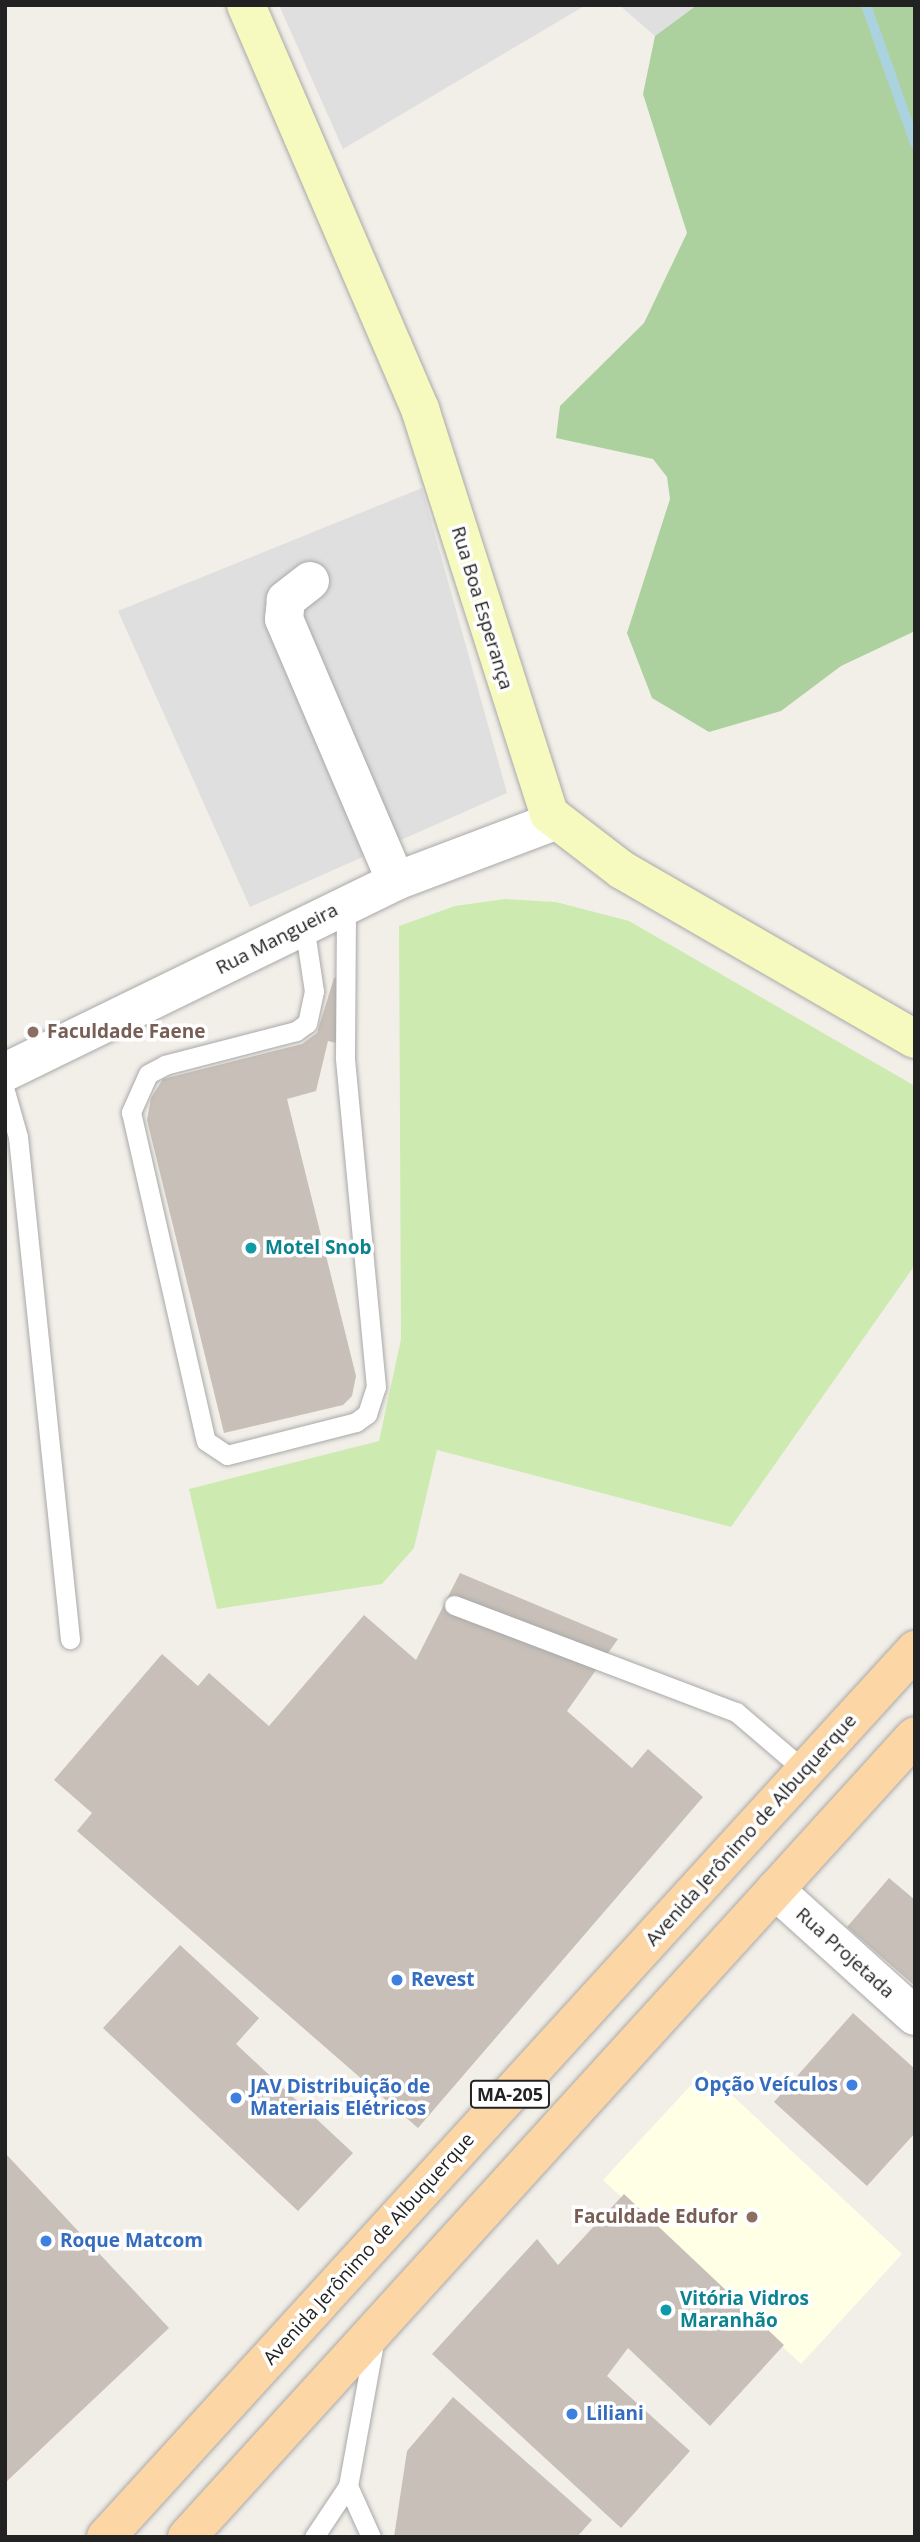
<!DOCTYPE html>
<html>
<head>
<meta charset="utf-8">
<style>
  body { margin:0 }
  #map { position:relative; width:920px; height:2542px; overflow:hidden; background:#f2efe9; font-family:"Open Sans",sans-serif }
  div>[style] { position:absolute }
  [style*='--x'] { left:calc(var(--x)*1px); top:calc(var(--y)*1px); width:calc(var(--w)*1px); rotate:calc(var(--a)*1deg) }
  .residential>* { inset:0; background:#e0dfdf }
  .education>* { inset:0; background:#ffffe5 }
  .grass>* { inset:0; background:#cdebb0 }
  .forest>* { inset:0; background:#add19e }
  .stream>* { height:10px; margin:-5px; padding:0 5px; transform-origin:5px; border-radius:5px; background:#aad3df }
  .building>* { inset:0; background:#c7bfb8 }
  .roads { filter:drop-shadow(0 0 2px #a9a9a9) drop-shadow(0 0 2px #a9a9a9) }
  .service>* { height:19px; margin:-9.5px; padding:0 9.5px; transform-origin:9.5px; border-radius:9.5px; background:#fff }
  .minor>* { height:38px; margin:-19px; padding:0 19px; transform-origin:19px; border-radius:19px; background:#fff }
  .tertiary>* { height:38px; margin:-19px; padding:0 19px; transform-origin:19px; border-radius:19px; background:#fff }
  .secondary>* { height:38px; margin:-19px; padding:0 19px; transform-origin:19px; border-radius:19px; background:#f7fabf }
  .primary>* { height:38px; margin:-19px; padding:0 19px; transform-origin:19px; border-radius:19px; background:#fcd6a4 }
  .dots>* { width:19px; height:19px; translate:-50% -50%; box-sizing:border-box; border:4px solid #fff; border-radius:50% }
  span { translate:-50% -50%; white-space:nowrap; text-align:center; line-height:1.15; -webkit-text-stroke:7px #fff; paint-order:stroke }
  .shield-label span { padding:2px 5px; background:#fff; border:2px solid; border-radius:5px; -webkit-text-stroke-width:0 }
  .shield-label { font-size:18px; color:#222; font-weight:700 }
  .street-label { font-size:19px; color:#222 }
  .education-label { font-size:19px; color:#785e54; font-weight:700 }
  .left { translate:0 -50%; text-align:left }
  .right { translate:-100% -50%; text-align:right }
  .culture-label { font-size:19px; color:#0d838f; font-weight:700 }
  .shop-label { font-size:19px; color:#366cbe; font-weight:700 }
  .frame { position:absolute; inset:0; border:7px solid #222; pointer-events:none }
</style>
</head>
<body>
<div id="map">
  <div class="residential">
    <div style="clip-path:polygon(279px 5px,586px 5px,343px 149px)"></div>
    <div style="clip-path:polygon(619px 5px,697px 5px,655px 36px)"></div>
    <div style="clip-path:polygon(422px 488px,507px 793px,250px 907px,118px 611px)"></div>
  </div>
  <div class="education">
    <div style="clip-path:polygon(705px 2070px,902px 2254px,801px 2364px,603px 2180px)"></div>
  </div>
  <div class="grass">
    <div style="clip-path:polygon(505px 899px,556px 902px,629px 921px,915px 1086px,915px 1265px,731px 1527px,437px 1450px,414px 1548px,382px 1584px,217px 1609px,189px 1489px,379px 1441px,401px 1339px,399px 926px,455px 906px)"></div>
  </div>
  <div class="forest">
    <div style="clip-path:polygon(697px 5px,915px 5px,915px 631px,841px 666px,781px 711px,709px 732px,652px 698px,627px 633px,670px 499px,667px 477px,653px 459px,556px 438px,560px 406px,644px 323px,687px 233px,643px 94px,655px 36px)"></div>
  </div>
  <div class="stream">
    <div style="--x:866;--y:5;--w:146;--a:70.5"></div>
  </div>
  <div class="building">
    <div style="clip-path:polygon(342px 975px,337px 1043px,328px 1041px,316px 1091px,287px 1099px,356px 1376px,352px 1396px,343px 1405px,224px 1433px,147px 1120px,151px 1098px,163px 1079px,302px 1044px,317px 1033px,334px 978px)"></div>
    <div style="clip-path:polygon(460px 1573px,618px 1639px,567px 1711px,632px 1768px,648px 1749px,703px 1797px,418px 2128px,77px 1831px,92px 1813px,54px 1780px,162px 1654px,198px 1686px,209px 1673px,269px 1726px,364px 1615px,416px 1660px)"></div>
    <div style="clip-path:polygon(889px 1878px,915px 1900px,915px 1986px,847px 1927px)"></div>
    <div style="clip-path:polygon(180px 1945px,259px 2018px,236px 2044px,353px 2153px,298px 2211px,103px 2028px)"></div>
    <div style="clip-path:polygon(853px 2013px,915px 2069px,915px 2133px,867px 2186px,774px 2102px)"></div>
    <div style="clip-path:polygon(5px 2153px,169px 2328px,5px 2483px)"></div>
    <div style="clip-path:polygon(624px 2194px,784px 2345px,710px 2426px,628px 2348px,607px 2376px,690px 2451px,621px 2528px,432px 2354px,537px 2239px,558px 2265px)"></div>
    <div style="clip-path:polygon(453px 2397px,592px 2520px,577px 2537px,394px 2537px,407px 2451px)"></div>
  </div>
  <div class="roads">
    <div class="service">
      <div style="--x:304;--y:925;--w:67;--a:81.4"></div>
      <div style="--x:314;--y:991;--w:33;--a:102"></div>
      <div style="--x:307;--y:1023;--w:14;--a:144"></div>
      <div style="--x:296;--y:1031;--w:135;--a:165.5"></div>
      <div style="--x:165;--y:1065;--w:19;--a:152"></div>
      <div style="--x:148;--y:1074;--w:42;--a:114.1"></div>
      <div style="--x:131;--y:1112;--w:337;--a:77.2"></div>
      <div style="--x:206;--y:1441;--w:25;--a:34"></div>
      <div style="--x:227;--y:1455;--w:133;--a:-14.3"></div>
      <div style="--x:356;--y:1422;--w:14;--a:-36"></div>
      <div style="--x:367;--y:1414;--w:28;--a:-72"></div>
      <div style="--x:376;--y:1387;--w:332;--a:-95.4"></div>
      <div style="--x:345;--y:1056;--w:151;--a:-89.6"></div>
      <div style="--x:5;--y:1091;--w:48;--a:74.2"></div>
      <div style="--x:18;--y:1137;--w:505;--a:84.09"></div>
      <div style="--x:454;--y:1605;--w:302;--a:20.8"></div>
      <div style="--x:736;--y:1712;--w:91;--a:40.5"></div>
      <div style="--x:348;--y:2486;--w:56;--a:65.7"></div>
      <div style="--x:314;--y:2537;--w:61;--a:-56.3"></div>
      <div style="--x:348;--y:2486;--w:150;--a:-79.7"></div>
    </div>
    <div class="minor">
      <div style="--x:310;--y:581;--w:31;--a:142"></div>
      <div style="--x:286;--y:600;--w:19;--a:96"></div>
      <div style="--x:284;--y:619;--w:285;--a:66.9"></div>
      <div style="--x:775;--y:1890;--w:188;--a:42"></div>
    </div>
    <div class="tertiary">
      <div style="--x:5;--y:1072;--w:435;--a:-26"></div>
      <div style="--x:396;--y:881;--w:170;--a:-20.7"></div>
    </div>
    <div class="secondary">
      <div style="--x:246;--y:5;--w:440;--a:66.7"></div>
      <div style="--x:420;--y:409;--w:425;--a:72.3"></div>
      <div style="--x:549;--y:814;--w:92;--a:37.5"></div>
      <div style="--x:622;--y:870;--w:338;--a:30"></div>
    </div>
    <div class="primary">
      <div style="--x:106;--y:2537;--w:1201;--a:-47.63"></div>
      <div style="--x:187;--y:2537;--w:1082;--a:-47.73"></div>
    </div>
  </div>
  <div class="dots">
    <div style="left:33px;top:1032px;background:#8d6e63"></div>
    <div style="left:251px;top:1248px;background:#0f9aa8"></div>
    <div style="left:397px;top:1980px;background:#3f7fe0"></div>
    <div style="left:852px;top:2085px;background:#3f7fe0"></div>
    <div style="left:236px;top:2098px;background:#3f7fe0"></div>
    <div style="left:752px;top:2217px;background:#8d6e63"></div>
    <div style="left:46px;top:2241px;background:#3f7fe0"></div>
    <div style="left:666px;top:2310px;background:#0f9aa8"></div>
    <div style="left:572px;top:2414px;background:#3f7fe0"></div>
  </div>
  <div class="shield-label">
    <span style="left:510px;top:2094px">MA-205</span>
  </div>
  <div class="street-label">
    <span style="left:482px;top:608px;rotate:73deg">Rua Boa Esperança</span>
    <span style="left:277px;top:939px;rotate:-27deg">Rua Mangueira</span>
    <span style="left:751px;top:1830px;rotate:-48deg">Avenida Jerônimo de Albuquerque</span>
    <span style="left:845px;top:1953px;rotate:42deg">Rua Projetada</span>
    <span style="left:369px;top:2249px;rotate:-48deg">Avenida Jerônimo de Albuquerque</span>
  </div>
  <div class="education-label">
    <span class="left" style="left:47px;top:1032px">Faculdade Faene</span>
    <span class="right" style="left:738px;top:2217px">Faculdade Edufor</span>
  </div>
  <div class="culture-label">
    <span class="left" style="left:265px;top:1248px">Motel Snob</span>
    <span class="left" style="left:680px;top:2310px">Vitória Vidros<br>Maranhão</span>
  </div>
  <div class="shop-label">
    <span class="left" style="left:411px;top:1980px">Revest</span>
    <span class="right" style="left:838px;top:2085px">Opção Veículos</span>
    <span class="left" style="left:250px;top:2098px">JAV Distribuição de<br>Materiais Elétricos</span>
    <span class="left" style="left:60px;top:2241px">Roque Matcom</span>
    <span class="left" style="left:586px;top:2414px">Liliani</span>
  </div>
  <div class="frame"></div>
</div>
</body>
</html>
